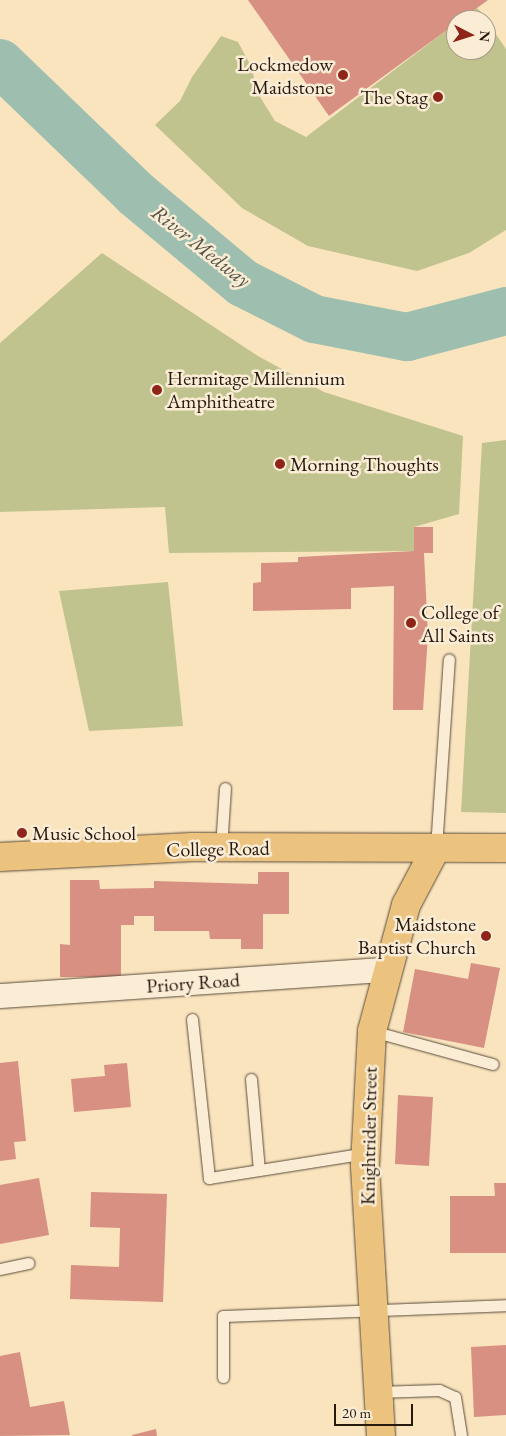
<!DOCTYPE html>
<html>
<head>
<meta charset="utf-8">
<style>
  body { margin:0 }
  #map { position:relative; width:506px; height:1436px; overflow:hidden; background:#f9e4be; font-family:"EB Garamond",serif }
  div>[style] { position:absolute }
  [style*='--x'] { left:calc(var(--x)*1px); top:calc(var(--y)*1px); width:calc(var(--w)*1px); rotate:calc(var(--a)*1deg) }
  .green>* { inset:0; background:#c1c38f }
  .river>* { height:48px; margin:-24px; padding:0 24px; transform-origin:24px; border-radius:24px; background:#9ebfaf }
  .building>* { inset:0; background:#d79082 }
  .roads { filter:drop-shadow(0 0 1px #5b4c3a) drop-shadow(0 0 1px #5b4c3a) }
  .lane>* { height:11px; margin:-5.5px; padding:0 5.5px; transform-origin:5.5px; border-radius:5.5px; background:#fbedd5 }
  .street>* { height:24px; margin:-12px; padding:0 12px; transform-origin:12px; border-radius:12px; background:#fbedd5 }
  .highway>* { height:28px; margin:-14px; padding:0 14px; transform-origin:14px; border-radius:14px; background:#ecc27f }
  .dots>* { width:14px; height:14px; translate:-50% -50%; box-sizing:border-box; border:2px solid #fbedd5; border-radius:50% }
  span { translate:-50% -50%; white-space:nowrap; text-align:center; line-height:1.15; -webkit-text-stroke:5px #fbedd5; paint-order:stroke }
  .poi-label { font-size:20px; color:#26190e }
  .right { translate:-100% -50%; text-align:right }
  .left { translate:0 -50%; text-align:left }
  .street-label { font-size:20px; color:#26190e }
  .water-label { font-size:21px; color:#505346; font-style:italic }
  .north { position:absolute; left:446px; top:10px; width:50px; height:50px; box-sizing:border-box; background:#fbedd5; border:1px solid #a69885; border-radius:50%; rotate:95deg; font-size:14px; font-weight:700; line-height:20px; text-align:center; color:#26190e }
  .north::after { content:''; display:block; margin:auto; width:18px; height:22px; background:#8f2418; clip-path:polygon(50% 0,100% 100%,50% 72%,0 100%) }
  .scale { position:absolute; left:334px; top:1404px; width:79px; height:22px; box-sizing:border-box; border:2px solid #26190e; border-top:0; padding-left:6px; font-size:15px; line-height:18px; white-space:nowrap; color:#26190e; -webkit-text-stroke:4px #fbedd5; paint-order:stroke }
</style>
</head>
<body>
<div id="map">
  <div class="green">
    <div style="clip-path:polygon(477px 8px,481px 12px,506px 49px,506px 230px,469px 253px,417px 271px,308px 246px,242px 208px,155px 125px,180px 101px,192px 77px,221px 36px,238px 42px,252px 68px,257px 92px,275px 121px,306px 137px,456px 23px,456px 50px,486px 50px,486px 20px,461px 20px)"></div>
    <div style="clip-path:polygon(102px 253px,258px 356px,324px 392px,463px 436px,459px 514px,414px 527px,414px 551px,169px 553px,165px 507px,0 512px,0 343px)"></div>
    <div style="clip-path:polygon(506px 440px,506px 813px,461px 812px,482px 443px)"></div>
    <div style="clip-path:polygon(168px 582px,183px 726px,89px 731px,59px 591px)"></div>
  </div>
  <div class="river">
    <div style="--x:0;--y:63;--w:189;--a:43.9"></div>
    <div style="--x:136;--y:194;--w:139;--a:39.8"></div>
    <div style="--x:243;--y:283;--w:80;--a:26.9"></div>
    <div style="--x:314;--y:319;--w:95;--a:11"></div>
    <div style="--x:407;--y:337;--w:102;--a:-14.7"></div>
  </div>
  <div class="building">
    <div style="clip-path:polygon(248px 0,488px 0,329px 116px)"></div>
    <div style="clip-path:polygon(414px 527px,433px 527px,433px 553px,424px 553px,428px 635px,423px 710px,393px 710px,394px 586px,351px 588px,351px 609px,253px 611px,253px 583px,261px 582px,261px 563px,298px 562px,298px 557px,414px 551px)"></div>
    <div style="clip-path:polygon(258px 872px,289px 872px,289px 914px,263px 914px,263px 949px,241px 949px,241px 939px,210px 939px,209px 931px,154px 931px,154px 916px,134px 916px,134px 925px,121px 925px,121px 977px,60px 977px,60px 944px,70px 945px,70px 880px,99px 880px,100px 889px,154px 888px,154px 881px,258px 884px)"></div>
    <div style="clip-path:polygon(471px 963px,500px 968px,484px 1048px,403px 1032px,415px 969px,468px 979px)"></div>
    <div style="clip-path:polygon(18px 1061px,26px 1141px,14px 1142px,16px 1159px,0 1161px,0 1063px)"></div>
    <div style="clip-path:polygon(127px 1063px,131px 1107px,74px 1112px,71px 1079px,105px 1076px,104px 1065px)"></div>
    <div style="clip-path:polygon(398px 1095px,433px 1097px,429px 1166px,395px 1164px)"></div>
    <div style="clip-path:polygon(39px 1178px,49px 1235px,0 1244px,0 1185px)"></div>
    <div style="clip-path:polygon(494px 1183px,506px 1183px,506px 1253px,450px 1253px,450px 1196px,495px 1196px)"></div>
    <div style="clip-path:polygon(91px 1192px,167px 1194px,163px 1302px,70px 1299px,71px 1265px,119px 1267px,120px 1228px,90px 1227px)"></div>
    <div style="clip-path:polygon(506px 1345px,506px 1415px,474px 1417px,471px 1347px)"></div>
    <div style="clip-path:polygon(20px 1352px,30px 1407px,64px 1401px,70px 1435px,0 1436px,0 1356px)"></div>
    <div style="clip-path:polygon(156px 1429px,157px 1436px,132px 1436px,132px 1435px)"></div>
  </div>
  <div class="roads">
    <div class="lane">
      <div style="--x:221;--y:848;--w:60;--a:-86.2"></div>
      <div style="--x:436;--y:848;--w:189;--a:-86.1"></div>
      <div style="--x:192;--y:1019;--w:160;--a:83.9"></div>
      <div style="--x:209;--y:1178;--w:159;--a:-9"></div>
      <div style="--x:372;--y:1031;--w:125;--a:15.3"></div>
      <div style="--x:251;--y:1079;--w:91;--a:85"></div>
      <div style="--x:0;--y:1269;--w:29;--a:-12"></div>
      <div style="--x:223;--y:1377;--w:61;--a:-90"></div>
      <div style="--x:223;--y:1316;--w:283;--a:-2.2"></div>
      <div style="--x:377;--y:1392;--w:62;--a:-1.8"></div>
      <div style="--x:439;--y:1390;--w:17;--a:24"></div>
      <div style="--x:455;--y:1397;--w:39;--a:81"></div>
    </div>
    <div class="street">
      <div style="--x:0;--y:996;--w:386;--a:-3.9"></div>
    </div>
    <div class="highway">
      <div style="--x:0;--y:857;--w:192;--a:-3"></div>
      <div style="--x:192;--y:847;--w:314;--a:0.2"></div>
      <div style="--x:381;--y:1436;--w:271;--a:-93.4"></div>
      <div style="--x:365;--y:1165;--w:134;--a:-87"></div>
      <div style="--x:372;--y:1031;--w:131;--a:-74.9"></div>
      <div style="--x:406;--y:905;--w:64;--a:-62.2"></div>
    </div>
  </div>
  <div class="dots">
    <div style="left:343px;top:75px;background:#8f2418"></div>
    <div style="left:438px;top:97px;background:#8f2418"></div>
    <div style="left:157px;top:390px;background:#8f2418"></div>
    <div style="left:280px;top:464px;background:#8f2418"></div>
    <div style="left:411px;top:623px;background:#8f2418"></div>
    <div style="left:22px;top:833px;background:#8f2418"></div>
    <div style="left:486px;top:936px;background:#8f2418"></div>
  </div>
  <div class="poi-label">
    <span class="right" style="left:333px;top:76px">Lockmedow<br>Maidstone</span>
    <span class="right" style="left:428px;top:97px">The Stag</span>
    <span class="left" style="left:167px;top:390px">Hermitage Millennium<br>Amphitheatre</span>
    <span class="left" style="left:290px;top:464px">Morning Thoughts</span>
    <span class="left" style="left:421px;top:624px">College of<br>All Saints</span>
    <span class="left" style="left:32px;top:833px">Music School</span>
    <span class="right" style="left:476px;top:936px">Maidstone<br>Baptist Church</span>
  </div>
  <div class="street-label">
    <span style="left:218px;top:849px;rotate:-1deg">College Road</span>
    <span style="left:193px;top:983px;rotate:-4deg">Priory Road</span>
    <span style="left:369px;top:1136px;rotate:-89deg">Knightrider Street</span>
  </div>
  <div class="water-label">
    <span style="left:201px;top:246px;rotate:38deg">River Medway</span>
  </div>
  <div class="north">N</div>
  <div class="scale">20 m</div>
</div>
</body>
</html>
